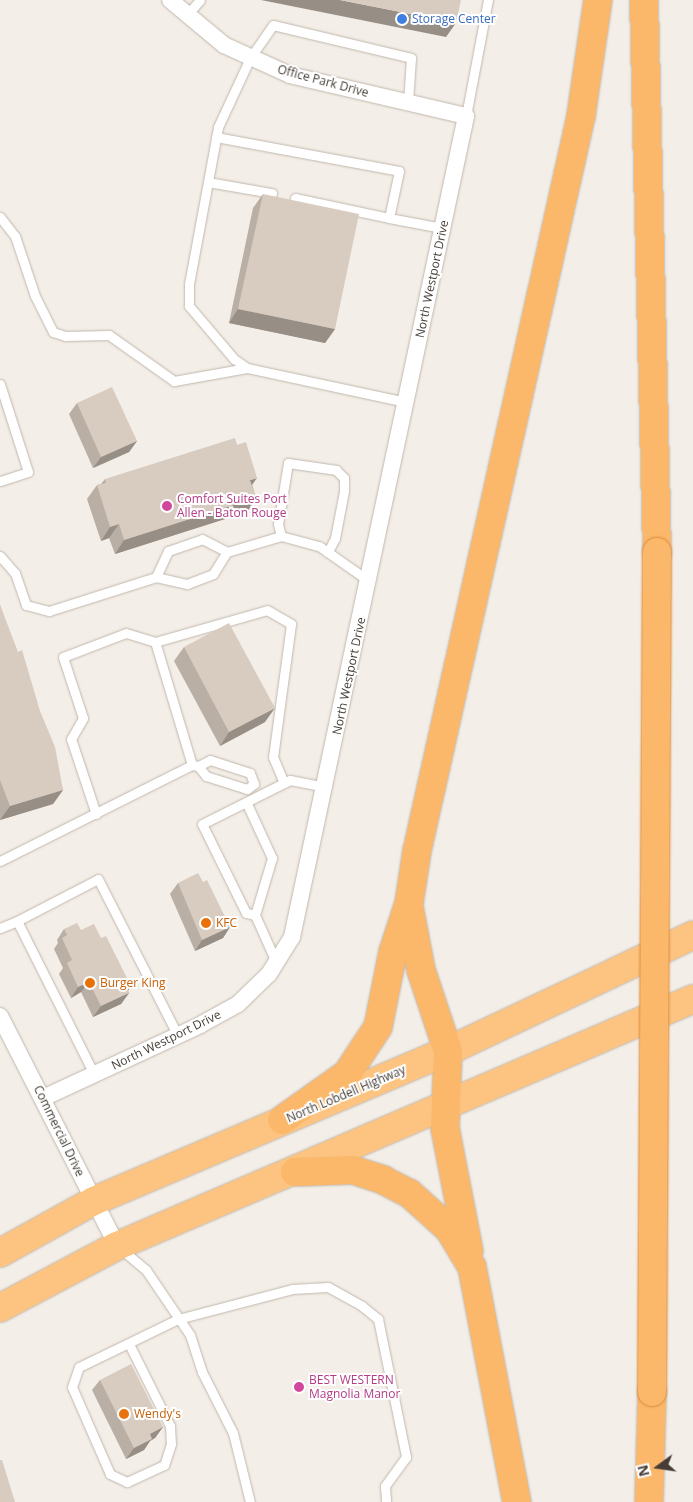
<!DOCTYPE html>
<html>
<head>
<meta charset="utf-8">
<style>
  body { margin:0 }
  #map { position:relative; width:693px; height:1502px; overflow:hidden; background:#f3eee7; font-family:"Open Sans",sans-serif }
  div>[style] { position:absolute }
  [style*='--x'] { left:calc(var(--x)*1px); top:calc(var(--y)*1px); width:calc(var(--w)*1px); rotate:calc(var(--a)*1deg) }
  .roads { filter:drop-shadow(0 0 1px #c1b7ad) drop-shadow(0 0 1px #c1b7ad) }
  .service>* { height:9px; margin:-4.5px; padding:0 4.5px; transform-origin:4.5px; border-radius:4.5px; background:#fff }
  .minor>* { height:16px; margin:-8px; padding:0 8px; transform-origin:8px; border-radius:8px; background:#fff }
  .trunk>* { height:28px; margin:-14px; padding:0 14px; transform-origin:14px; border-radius:14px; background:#fcc480 }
  .motorway>* { height:28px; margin:-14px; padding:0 14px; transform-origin:14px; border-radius:14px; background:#fbb76a }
  .bridges { filter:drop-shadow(0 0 1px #da8a3a) drop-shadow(0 0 1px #da8a3a) }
  .motorway-bridge>* { height:28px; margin:-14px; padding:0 14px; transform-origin:14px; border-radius:14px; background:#fbb76a }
  .wall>* { inset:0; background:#baafa5 }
  .shaded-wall>* { inset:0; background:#978e86 }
  .building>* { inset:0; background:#d8cbc0 }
  .dots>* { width:14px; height:14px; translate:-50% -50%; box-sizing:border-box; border:2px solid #fff; border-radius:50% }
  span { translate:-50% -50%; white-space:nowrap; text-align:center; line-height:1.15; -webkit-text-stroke:4px #fff; paint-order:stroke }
  .shop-label { font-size:12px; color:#366cbe }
  .left { translate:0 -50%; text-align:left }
  .street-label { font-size:12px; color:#463e36 }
  .hotel-label { font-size:12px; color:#b23c85 }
  .food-label { font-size:12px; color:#c56008 }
  .north { position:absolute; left:633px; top:1442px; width:50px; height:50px; -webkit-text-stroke:4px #fff; paint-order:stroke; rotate:256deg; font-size:14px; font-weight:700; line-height:20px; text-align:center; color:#463e36 }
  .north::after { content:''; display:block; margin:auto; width:18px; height:22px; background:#463e36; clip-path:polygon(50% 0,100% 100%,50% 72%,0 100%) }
</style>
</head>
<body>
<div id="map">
  <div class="roads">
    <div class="service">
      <div style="--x:186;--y:16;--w:21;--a:-49"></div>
      <div style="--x:466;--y:116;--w:118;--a:-79.3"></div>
      <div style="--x:216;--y:137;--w:186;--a:10.5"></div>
      <div style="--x:399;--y:171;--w:48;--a:102"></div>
      <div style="--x:389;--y:218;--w:54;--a:10.7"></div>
      <div style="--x:208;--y:182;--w:65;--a:9.8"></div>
      <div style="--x:295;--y:198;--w:96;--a:12"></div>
      <div style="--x:0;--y:217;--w:24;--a:52"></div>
      <div style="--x:15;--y:236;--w:63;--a:71.6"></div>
      <div style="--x:35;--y:296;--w:40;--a:63.4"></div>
      <div style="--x:53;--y:332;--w:13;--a:18"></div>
      <div style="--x:65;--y:336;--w:44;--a:-1.3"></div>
      <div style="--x:109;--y:335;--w:80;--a:35.3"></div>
      <div style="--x:174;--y:381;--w:74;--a:-10.1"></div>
      <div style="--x:0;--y:384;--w:92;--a:72.3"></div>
      <div style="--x:28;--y:472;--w:29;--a:162"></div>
      <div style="--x:406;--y:402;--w:163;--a:-167.9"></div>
      <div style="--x:247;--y:368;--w:16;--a:-145"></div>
      <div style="--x:234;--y:359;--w:70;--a:-130.3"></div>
      <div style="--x:189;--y:306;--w:22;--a:-90"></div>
      <div style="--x:189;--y:284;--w:160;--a:-79.5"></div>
      <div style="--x:218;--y:127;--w:76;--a:-65.1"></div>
      <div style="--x:250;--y:58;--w:40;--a:-55.1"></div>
      <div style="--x:273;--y:25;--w:142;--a:13.4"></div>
      <div style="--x:411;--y:58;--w:44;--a:93.9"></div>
      <div style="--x:281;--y:536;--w:12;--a:-104"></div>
      <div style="--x:278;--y:524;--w:62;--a:-80.7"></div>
      <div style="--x:288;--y:463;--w:49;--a:8.3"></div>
      <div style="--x:336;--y:470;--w:11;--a:45"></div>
      <div style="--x:344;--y:478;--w:13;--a:90"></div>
      <div style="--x:344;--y:491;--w:48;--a:100.8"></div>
      <div style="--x:335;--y:538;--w:16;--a:117"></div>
      <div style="--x:0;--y:556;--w:23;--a:49"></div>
      <div style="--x:15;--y:573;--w:34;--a:71"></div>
      <div style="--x:26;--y:605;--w:24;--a:15"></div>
      <div style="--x:49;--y:611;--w:112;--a:-17.6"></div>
      <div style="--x:156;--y:577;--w:32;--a:13"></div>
      <div style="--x:187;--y:584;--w:28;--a:-21"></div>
      <div style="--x:213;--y:574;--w:26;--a:-58"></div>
      <div style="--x:227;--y:552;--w:56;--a:-16.5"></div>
      <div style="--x:281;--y:536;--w:39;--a:15"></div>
      <div style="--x:319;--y:546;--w:61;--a:35"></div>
      <div style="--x:156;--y:577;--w:29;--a:-65"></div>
      <div style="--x:168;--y:551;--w:36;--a:-19"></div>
      <div style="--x:202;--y:539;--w:28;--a:27"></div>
      <div style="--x:192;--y:765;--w:6;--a:9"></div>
      <div style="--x:198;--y:766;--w:13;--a:51"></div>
      <div style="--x:206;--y:776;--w:43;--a:17.6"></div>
      <div style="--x:247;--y:789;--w:9;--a:-36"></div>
      <div style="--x:254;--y:784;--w:12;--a:-110"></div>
      <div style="--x:250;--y:773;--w:42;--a:-162"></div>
      <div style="--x:210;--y:760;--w:13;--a:153"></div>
      <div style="--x:247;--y:804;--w:60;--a:65.2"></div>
      <div style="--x:272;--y:858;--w:59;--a:106.6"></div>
      <div style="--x:255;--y:915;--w:9;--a:-167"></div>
      <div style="--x:246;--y:913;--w:99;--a:-116.3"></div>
      <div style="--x:202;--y:824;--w:98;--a:-26.6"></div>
      <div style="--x:290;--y:780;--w:37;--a:11"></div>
      <div style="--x:96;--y:814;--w:79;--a:-108.4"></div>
      <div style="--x:71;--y:739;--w:24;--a:-60"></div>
      <div style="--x:83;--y:718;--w:64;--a:-108.2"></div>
      <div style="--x:63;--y:657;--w:67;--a:-20.9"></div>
      <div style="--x:126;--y:633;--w:30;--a:17"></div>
      <div style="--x:0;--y:861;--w:215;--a:-26.6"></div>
      <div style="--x:192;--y:765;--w:128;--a:-106.7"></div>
      <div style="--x:155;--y:642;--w:116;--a:-15.9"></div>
      <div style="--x:267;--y:610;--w:28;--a:30"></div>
      <div style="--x:291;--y:624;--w:134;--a:97.7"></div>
      <div style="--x:273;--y:757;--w:28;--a:67"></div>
      <div style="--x:255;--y:915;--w:51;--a:65.9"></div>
      <div style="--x:0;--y:928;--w:18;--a:-22"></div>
      <div style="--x:94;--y:1074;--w:171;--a:-116.7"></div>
      <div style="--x:17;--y:921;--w:91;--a:-27.4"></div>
      <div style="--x:98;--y:879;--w:176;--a:63"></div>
      <div style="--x:121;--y:1249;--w:33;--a:40"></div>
      <div style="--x:146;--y:1270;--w:78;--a:55.9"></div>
      <div style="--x:190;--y:1335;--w:39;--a:72"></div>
      <div style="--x:202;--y:1372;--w:68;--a:63.1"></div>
      <div style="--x:233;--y:1433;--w:71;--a:76.2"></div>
      <div style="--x:129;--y:1344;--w:92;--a:63.4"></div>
      <div style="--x:170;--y:1426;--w:18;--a:87"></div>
      <div style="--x:171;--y:1444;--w:22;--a:108"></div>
      <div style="--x:164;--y:1465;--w:41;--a:155.3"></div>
      <div style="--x:127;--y:1482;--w:19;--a:-155"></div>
      <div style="--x:110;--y:1474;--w:95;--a:-113.6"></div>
      <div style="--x:72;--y:1387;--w:21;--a:-71"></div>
      <div style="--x:79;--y:1367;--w:110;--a:-25.9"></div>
      <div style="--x:178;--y:1319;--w:118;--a:-14.7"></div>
      <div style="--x:292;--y:1289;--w:36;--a:-3"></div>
      <div style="--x:328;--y:1287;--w:39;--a:29"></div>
      <div style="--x:362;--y:1306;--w:21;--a:39"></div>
      <div style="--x:378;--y:1319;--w:141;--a:78.5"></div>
      <div style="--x:406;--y:1457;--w:36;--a:126"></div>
      <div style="--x:385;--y:1486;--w:16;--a:86"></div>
    </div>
    <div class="minor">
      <div style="--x:0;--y:1016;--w:258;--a:63"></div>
      <div style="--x:43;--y:1098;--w:173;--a:-24.9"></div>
      <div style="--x:200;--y:1025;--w:43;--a:-28.9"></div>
      <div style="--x:238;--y:1004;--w:43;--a:-44.1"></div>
      <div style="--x:269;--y:974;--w:44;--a:-58.1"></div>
      <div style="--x:292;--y:937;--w:839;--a:-78.03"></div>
      <div style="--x:466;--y:116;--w:181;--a:-166.9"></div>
      <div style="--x:290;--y:75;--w:72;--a:-155.6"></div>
      <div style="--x:224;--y:45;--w:70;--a:-140.2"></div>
    </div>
    <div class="trunk">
      <div style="--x:0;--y:1253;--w:107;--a:-29"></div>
      <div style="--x:94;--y:1201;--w:384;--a:-23"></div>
      <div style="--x:448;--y:1051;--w:271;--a:-25.3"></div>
      <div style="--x:0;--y:1308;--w:132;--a:-27.9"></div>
      <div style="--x:117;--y:1246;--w:627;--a:-23.21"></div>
    </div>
    <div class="motorway">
      <div style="--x:644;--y:0;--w:552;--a:88.65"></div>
      <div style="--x:409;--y:907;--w:64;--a:79.2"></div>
      <div style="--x:421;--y:970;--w:85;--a:71.6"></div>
      <div style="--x:448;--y:1051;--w:77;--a:92.2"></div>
      <div style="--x:445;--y:1128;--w:125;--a:79"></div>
      <div style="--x:282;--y:1120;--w:80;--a:-35.3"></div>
      <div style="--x:347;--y:1074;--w:56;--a:-56.6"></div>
      <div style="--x:378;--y:1027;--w:76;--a:-78.7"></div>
      <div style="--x:393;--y:952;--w:52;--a:-71.9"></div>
      <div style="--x:409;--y:903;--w:53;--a:-81.3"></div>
      <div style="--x:417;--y:851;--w:753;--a:-77.42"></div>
      <div style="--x:581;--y:116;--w:117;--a:-81.7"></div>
      <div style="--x:295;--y:1172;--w:58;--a:-2"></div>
      <div style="--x:353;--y:1170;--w:32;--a:18"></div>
      <div style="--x:383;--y:1180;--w:29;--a:27"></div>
      <div style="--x:409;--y:1193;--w:54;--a:42"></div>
      <div style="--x:449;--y:1229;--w:44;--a:58.8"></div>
      <div style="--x:472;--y:1267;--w:239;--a:79.2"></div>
      <div style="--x:649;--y:1502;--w:110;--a:-88.4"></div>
    </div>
  </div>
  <div class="bridges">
    <div class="motorway-bridge">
      <div style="--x:652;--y:1392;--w:840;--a:-89.66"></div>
    </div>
  </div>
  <div class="wall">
    <div style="clip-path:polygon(263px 194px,335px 329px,325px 343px,229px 323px,253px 208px)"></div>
    <div style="clip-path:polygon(77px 403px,137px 441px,129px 452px,93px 468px,69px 414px)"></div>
    <div style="clip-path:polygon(105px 479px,252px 484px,256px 498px,247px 512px,115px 554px,109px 538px,101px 541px,87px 499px,97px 485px,101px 484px)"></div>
    <div style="clip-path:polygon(0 605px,63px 790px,53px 804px,0 820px)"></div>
    <div style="clip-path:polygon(184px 647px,265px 722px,220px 746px,174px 661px)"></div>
    <div style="clip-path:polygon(203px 882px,230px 927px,223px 938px,195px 951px,170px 894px,178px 883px)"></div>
    <div style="clip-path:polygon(64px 929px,81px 930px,128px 991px,129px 993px,121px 1004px,93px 1017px,81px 992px,71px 998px,59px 974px,63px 968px,54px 949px,58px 943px,57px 940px)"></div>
    <div style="clip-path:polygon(100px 1380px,163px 1427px,155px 1438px,150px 1441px,144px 1450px,126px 1459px,92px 1390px)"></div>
  </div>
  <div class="shaded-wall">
    <div style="clip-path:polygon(261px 0,340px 0,456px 23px,446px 37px)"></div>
    <div style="clip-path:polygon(238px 309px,335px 329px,325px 343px,229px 323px)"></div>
    <div style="clip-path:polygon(137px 441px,129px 452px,93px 468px,101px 457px)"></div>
    <div style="clip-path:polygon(257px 478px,247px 492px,250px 480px)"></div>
    <div style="clip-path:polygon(256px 498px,247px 512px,115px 554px,124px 540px)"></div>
    <div style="clip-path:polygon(119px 524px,109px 538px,101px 541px,110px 527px)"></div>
    <div style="clip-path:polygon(275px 708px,265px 722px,220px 746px,229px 732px)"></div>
    <div style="clip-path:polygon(63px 790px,53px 804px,0 820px,10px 806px)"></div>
    <div style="clip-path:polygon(230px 927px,223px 938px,195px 951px,202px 940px)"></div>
    <div style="clip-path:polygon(89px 982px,81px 992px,71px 998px,78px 987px)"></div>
    <div style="clip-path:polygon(131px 986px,126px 994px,129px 993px,121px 1004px,93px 1017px,101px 1006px)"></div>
    <div style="clip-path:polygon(163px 1427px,155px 1438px,150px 1441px,144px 1450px,126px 1459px,134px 1448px,150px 1434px)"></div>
  </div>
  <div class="building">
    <div style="clip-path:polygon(340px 0,461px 0,456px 23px)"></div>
    <div style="clip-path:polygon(263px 194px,359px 214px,335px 329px,238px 309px)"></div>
    <div style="clip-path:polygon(112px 387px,137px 441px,101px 457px,77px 403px)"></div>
    <div style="clip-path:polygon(235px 438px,237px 445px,246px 442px,257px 478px,250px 480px,256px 498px,124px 540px,119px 524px,110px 527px,97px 485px,106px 483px,105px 479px)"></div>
    <div style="clip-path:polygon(0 605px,18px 652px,22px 650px,40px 711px,55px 747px,63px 790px,10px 806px,0 780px)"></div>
    <div style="clip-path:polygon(229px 623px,275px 708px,229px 732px,184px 647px)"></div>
    <div style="clip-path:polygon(198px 873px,203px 882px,207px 880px,230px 927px,202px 940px,178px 883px)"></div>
    <div style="clip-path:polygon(77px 923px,81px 930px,94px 924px,101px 938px,106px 936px,131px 986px,127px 989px,129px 993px,101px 1006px,89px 982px,78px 987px,67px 963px,72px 960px,62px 938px,67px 935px,64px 929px)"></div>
    <div style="clip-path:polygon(131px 1364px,163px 1427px,150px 1434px,152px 1439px,134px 1448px,100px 1380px)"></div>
    <div style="clip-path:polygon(0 1460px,2px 1460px,15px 1502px,0 1502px)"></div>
  </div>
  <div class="dots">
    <div style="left:402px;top:19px;background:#3f7fe0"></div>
    <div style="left:167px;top:506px;background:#d1479c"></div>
    <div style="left:206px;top:923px;background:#e8710a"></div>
    <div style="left:90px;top:983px;background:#e8710a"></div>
    <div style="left:299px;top:1387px;background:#d1479c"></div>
    <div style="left:124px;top:1414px;background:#e8710a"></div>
  </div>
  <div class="shop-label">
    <span class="left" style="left:412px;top:19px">Storage Center</span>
  </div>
  <div class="street-label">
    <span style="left:323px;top:81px;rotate:15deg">Office Park Drive</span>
    <span style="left:432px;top:279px;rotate:-78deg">North Westport Drive</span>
    <span style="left:349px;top:676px;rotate:-78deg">North Westport Drive</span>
    <span style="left:166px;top:1040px;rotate:-26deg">North Westport Drive</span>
    <span style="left:346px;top:1094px;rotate:-23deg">North Lobdell Highway</span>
    <span style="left:59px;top:1131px;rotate:64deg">Commercial Drive</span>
  </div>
  <div class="hotel-label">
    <span class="left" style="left:177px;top:506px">Comfort Suites Port<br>Allen - Baton Rouge</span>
    <span class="left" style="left:309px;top:1387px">BEST WESTERN<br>Magnolia Manor</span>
  </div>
  <div class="food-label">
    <span class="left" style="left:216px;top:923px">KFC</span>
    <span class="left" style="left:100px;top:983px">Burger King</span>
    <span class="left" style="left:134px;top:1414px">Wendy's</span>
  </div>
  <div class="north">N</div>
</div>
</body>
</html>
